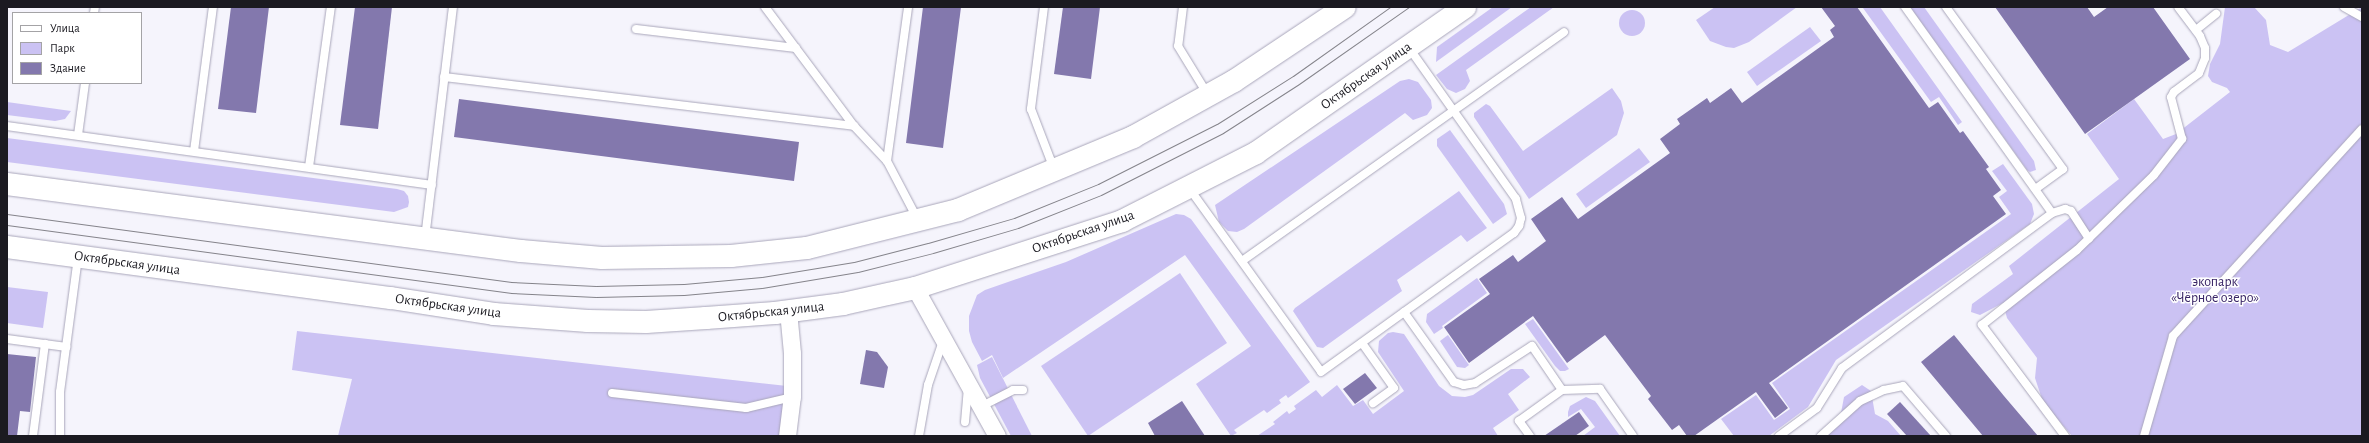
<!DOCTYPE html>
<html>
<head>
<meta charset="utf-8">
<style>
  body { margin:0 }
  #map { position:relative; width:2369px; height:443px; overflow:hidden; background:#f5f4fc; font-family:"Alegreya Sans",sans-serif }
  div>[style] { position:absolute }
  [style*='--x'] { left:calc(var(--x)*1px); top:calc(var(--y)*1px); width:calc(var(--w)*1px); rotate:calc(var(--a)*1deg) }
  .green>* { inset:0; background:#cbc2f3 }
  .round { border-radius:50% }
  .building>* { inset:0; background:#8378ad }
  .roads { filter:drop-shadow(0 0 1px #a9a6ba) drop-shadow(0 0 1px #a9a6ba) }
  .service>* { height:8px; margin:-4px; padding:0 4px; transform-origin:4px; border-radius:4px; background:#fff }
  .minor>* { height:17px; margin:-8.5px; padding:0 8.5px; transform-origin:8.5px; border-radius:8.5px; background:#fff }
  .primary>* { height:22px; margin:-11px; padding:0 11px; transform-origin:11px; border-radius:11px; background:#fff }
  .tram>* { height:1px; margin:-0.5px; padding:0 0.5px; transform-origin:0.5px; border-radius:0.5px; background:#85848b }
  span { translate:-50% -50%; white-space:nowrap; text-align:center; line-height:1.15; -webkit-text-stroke:3px #fff; paint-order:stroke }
  .street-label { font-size:14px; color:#1b1a21 }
  .park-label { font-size:14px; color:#392566 }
  .frame { position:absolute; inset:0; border:8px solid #1b1a21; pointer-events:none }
  .legend { position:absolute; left:12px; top:12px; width:130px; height:72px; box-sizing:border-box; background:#fff; border:1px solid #a4a3a6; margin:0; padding:5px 7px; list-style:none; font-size:12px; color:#1b1a21 }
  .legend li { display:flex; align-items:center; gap:8px; height:20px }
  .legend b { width:20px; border:1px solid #a4a3a6 }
</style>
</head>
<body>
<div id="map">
  <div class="green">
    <div style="clip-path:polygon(1493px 7px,1512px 7px,1436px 62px,1437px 47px)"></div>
    <div style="clip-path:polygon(1531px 7px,1554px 7px,1466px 70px,1470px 81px,1465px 89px,1456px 93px,1447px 89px,1436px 75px)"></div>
    <div style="clip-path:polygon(1715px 7px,1797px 7px,1749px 42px,1734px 48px,1726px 47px,1710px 41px,1696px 20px)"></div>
    <div style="clip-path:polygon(1880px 7px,1962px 122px,1958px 125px,1939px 97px,1931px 102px,1863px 8px)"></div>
    <div style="clip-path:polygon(1910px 7px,1924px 7px,2034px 161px,2036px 170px,2030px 172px,2027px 170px)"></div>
    <div style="clip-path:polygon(2225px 7px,2254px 7px,2266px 20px,2270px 45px,2288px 52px,2362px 7px,2362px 436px,2072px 436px,2043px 402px,2035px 378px,2037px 358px,2007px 318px,2003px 303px,1980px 315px,1971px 312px,1972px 304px,2013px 274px,2009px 266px,2119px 179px,2087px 134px,2134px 99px,2163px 139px,2176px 134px,2230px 92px,2227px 88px,2212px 82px,2208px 76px,2210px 64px,2220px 44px)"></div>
    <div class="round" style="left:1619px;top:10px;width:26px;height:26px"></div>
    <div style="clip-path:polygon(1810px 27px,1821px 41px,1757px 86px,1747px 72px)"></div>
    <div style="clip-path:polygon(1409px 79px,1418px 82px,1431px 100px,1432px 108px,1427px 115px,1413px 120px,1405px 113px,1244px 229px,1237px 232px,1228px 231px,1219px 222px,1215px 205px,1400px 81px)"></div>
    <div style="clip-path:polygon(1612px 88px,1621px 101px,1624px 113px,1617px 135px,1529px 199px,1474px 117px,1474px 113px,1486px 104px,1490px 106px,1523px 151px)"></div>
    <div style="clip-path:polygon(7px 102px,71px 111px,65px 119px,55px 121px,7px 115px)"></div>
    <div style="clip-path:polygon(1450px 130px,1504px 204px,1507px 214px,1493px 224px,1437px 146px,1437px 139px)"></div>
    <div style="clip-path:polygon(7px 138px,397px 189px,404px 191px,408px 196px,409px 202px,408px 207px,394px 212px,7px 162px)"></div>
    <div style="clip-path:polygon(1639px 148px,1650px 162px,1586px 208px,1576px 194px)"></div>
    <div style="clip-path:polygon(2003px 164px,2032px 204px,2034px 214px,2030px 224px,1836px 360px,1808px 407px,1769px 436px,1734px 436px,1721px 419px,1756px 395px,1774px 420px,1790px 409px,1772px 383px,2011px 214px,1999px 197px,2007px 191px,1992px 171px)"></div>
    <div style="clip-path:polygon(1459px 191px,1487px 228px,1467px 242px,1461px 235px,1397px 280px,1402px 291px,1323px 348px,1317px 347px,1293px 311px,1295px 308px)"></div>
    <div style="clip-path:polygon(1176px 214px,1184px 215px,1191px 219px,1310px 382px,1288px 398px,1286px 395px,1279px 400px,1281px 403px,1267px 413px,1264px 410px,1234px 430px,1237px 433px,1231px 436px,1196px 384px,1251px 346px,1185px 255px,1003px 378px,992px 355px,982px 361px,972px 342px,969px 331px,969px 316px,977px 295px,985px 290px,1066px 262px)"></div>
    <div style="clip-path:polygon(1180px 273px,1227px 343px,1088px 436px,1041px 366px)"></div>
    <div style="clip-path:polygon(1477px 278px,1487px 293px,1442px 326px,1443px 328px,1434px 334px,1426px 322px,1427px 314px)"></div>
    <div style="clip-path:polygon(7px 287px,48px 292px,43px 328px,7px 323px)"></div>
    <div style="clip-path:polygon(1533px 319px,1569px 369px,1565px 371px,1560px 371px,1555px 366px,1525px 324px)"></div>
    <div style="clip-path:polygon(297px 331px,787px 386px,784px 436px,338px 436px,352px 379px,292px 370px)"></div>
    <div style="clip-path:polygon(1393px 332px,1404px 334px,1439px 386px,1452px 396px,1465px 397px,1473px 395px,1511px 369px,1523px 369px,1530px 377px,1508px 394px,1519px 410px,1493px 428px,1498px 436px,1257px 436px,1275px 424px,1273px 422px,1287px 411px,1289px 414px,1296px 409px,1294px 406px,1316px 390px,1322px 397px,1337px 385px,1353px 406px,1363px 400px,1373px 414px,1404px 391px,1378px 352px,1379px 341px,1388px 333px)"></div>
    <div style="clip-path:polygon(1448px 335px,1469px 365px,1465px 368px,1457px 367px,1440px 341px)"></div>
    <div style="clip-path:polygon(992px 357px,1032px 436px,1011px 436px,980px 378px,977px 365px)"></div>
    <div style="clip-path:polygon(1862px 385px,1871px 391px,1875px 414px,1888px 421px,1901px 436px,1826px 436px,1841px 413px,1844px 397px)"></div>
    <div style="clip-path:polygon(1586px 397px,1595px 401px,1620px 436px,1583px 436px,1595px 427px,1581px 409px,1568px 417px,1568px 412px,1570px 406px)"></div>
  </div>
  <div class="building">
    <div style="clip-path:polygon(231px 7px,269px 7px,256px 113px,218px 109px)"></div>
    <div style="clip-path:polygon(355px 7px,392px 7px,378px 129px,340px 125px)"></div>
    <div style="clip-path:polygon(923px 7px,961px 7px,943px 148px,906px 143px)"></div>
    <div style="clip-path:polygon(1063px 7px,1100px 7px,1091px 79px,1054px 74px)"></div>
    <div style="clip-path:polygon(1821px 7px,1857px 7px,1929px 108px,1938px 102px,1960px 133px,1963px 131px,1989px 167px,1986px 169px,2001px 190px,1993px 196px,2006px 214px,1769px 383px,1788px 408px,1775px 418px,1756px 392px,1694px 436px,1687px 436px,1679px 425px,1672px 430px,1648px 399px,1651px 396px,1605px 335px,1567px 363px,1533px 316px,1469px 363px,1444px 327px,1490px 294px,1479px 279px,1513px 255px,1518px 262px,1546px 241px,1531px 219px,1562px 197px,1578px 219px,1670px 153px,1660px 139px,1680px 124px,1677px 119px,1707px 98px,1710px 103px,1731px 88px,1742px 103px,1834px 37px,1830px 30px,1835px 26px)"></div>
    <div style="clip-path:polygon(1995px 7px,2087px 7px,2094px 17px,2108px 7px,2153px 7px,2190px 59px,2085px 134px)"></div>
    <div style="clip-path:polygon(459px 99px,799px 142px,794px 181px,454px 137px)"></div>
    <div style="clip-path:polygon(1954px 335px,2004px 396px,2038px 436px,1983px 436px,1921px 362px)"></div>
    <div style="clip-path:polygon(866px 350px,877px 352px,888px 367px,884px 388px,860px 384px)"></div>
    <div style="clip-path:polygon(7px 354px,36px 357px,30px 412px,20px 411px,17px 436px,7px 436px)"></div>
    <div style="clip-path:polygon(1365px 373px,1377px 388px,1355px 404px,1343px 389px)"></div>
    <div style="clip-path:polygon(1182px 401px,1205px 436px,1155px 436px,1148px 423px)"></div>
    <div style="clip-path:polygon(1900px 402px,1931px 436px,1907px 436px,1887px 414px)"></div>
    <div style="clip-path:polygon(1579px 412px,1589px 426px,1575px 436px,1544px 436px)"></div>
  </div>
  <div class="roads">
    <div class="service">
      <div style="--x:765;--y:7;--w:149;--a:53.2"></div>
      <div style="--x:854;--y:126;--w:48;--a:46.7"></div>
      <div style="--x:887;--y:161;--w:67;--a:62.3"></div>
      <div style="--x:1044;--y:7;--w:103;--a:97.3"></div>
      <div style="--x:1031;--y:109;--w:64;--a:69"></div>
      <div style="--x:1183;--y:7;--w:39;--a:97"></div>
      <div style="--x:1178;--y:46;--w:57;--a:58.5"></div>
      <div style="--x:1946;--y:7;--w:200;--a:54.2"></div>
      <div style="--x:2063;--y:169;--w:34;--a:144"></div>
      <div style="--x:2344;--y:7;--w:21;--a:29"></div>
      <div style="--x:94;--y:13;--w:6;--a:-81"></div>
      <div style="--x:636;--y:29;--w:161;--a:6.8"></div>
      <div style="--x:2196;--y:30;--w:26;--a:-39"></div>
      <div style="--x:444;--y:77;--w:413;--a:6.8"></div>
      <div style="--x:7;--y:126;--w:429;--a:7.9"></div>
      <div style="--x:78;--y:135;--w:52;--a:-82.3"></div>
      <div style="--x:194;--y:151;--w:145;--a:-82.5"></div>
      <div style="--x:887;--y:161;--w:155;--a:-82.2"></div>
      <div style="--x:309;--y:167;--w:162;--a:-82.2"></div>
      <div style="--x:1189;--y:188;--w:226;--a:54.3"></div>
      <div style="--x:1321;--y:372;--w:238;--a:-35.8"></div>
      <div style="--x:1514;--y:233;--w:9;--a:-54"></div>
      <div style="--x:1519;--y:226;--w:8;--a:-76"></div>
      <div style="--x:1521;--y:218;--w:20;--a:-105"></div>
      <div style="--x:1516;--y:199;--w:185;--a:-125.3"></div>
      <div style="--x:2052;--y:213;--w:14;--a:-17"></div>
      <div style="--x:2065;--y:209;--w:6;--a:18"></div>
      <div style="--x:2071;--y:211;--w:33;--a:57"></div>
      <div style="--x:425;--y:238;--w:233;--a:-83.1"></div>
      <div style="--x:1242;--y:261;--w:395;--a:-35.4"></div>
      <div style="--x:1404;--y:312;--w:86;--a:54.5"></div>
      <div style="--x:1454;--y:382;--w:10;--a:17"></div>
      <div style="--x:1464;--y:385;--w:11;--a:-10"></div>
      <div style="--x:1475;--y:383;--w:68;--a:-33"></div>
      <div style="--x:1532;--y:346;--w:53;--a:55.7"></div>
      <div style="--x:1562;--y:390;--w:38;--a:-2"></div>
      <div style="--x:1600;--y:389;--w:57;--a:54.9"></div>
      <div style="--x:7;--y:339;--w:60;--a:7.7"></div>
      <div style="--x:1362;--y:343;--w:55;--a:54.6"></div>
      <div style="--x:1394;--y:388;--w:26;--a:144"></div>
      <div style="--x:612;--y:393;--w:135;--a:6.4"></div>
      <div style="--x:746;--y:408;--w:47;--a:-13.4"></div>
      <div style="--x:982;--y:406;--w:35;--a:-27"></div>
      <div style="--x:1013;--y:390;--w:10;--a:0"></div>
      <div style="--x:965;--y:422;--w:32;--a:-85"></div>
      <div style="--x:33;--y:436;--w:93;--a:-82.6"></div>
      <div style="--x:60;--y:436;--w:44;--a:-90"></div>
      <div style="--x:60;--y:392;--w:136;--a:-82.4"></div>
      <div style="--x:919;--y:436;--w:52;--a:-80"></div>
      <div style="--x:928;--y:385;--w:46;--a:-71.2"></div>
      <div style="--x:1530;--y:436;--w:19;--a:-126"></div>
      <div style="--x:1519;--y:421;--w:53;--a:-35.8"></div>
      <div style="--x:1779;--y:436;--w:47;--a:-36.4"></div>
      <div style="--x:1817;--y:408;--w:47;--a:-58"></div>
      <div style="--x:1842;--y:368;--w:261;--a:-36.4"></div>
      <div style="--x:2052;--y:213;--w:253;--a:-125.5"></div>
      <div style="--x:1821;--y:436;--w:52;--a:-41.9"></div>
      <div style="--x:1860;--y:401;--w:26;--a:-25"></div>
      <div style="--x:1884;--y:390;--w:19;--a:-12"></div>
      <div style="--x:1903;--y:386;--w:66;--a:49.3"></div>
      <div style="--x:2065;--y:436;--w:139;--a:-126.8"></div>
      <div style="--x:1982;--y:325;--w:121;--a:-38.3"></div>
      <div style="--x:2077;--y:250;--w:107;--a:-44.2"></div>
      <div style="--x:2154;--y:175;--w:46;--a:-52.1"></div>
      <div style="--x:2182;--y:139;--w:43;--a:-104.7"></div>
      <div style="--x:2171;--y:97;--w:6;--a:-59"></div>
      <div style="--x:2174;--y:92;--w:31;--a:-37"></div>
      <div style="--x:2199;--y:73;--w:16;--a:-68"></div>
      <div style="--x:2205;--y:58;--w:10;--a:-90"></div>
      <div style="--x:2205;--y:48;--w:13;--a:-113"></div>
      <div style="--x:2200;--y:36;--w:36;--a:-127"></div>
      <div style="--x:2144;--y:436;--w:104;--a:-73.8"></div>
      <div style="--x:2173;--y:336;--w:280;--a:-47.6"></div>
    </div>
    <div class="minor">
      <div style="--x:915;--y:288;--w:169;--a:61"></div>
      <div style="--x:787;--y:436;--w:39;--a:-83"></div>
      <div style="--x:792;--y:397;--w:44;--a:-90"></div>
      <div style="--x:792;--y:353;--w:42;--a:-95.4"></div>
    </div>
    <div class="primary">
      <div style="--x:7;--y:184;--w:518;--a:7.43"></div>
      <div style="--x:521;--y:251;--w:81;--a:4.9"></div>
      <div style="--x:602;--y:258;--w:129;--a:-0.9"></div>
      <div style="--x:731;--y:256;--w:76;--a:-6"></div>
      <div style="--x:807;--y:248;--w:156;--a:-14.1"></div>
      <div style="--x:958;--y:210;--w:190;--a:-22.6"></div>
      <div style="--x:1133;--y:137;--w:115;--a:-29"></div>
      <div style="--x:1234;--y:81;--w:133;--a:-33.7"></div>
      <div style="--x:7;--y:247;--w:387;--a:7.6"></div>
      <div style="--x:391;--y:298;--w:104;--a:8.8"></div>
      <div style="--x:494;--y:314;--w:94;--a:4.3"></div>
      <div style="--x:588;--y:321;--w:58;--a:1"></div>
      <div style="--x:646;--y:322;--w:60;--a:-3.8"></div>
      <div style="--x:706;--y:318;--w:69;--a:-4.1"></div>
      <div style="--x:775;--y:313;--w:69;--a:-7.5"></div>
      <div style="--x:843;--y:304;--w:74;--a:-12.5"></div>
      <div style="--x:915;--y:288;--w:218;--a:-17.9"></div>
      <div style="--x:1122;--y:221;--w:150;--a:-26.9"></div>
      <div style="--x:1256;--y:153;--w:255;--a:-34.9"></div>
    </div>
  </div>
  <div class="tram">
    <div style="--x:7;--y:214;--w:509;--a:7.68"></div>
    <div style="--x:511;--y:282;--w:85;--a:2.7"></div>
    <div style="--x:596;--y:286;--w:88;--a:-1.3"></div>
    <div style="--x:684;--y:284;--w:78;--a:-5.1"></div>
    <div style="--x:762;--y:277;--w:93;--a:-9.3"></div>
    <div style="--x:854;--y:262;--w:76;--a:-14.4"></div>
    <div style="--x:928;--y:243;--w:90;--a:-16.2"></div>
    <div style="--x:1014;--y:218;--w:91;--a:-22"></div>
    <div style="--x:1098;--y:184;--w:133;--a:-26.8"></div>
    <div style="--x:1217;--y:124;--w:90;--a:-32.3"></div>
    <div style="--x:1293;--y:76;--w:119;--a:-35.4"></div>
    <div style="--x:7;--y:225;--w:509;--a:7.68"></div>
    <div style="--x:511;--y:293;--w:85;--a:2.7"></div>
    <div style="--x:596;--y:297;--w:88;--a:-1.3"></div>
    <div style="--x:684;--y:295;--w:78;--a:-5.1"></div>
    <div style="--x:762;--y:288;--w:97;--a:-9.5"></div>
    <div style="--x:858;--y:272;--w:77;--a:-14.2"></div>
    <div style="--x:933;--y:253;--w:89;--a:-16.4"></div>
    <div style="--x:1018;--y:228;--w:89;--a:-21.7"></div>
    <div style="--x:1101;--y:195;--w:137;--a:-26.9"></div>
    <div style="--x:1223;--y:133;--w:90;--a:-32.8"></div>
    <div style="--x:1299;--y:84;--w:134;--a:-35"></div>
  </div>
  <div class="street-label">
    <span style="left:1366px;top:76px;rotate:-35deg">Октябрьская улица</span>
    <span style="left:1083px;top:232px;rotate:-19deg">Октябрьская улица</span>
    <span style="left:127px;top:263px;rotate:8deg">Октябрьская улица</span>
    <span style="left:448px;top:306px;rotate:8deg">Октябрьская улица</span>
    <span style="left:771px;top:312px;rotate:-6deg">Октябрьская улица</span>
  </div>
  <div class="park-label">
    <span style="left:2215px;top:290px">экопарк<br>«Чёрное озеро»</span>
  </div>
  <div class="frame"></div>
  <ul class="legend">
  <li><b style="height:5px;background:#fff"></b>Улица</li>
  <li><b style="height:11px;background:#cbc2f3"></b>Парк</li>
  <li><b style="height:11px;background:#8378ad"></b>Здание</li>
  </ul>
</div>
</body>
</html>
